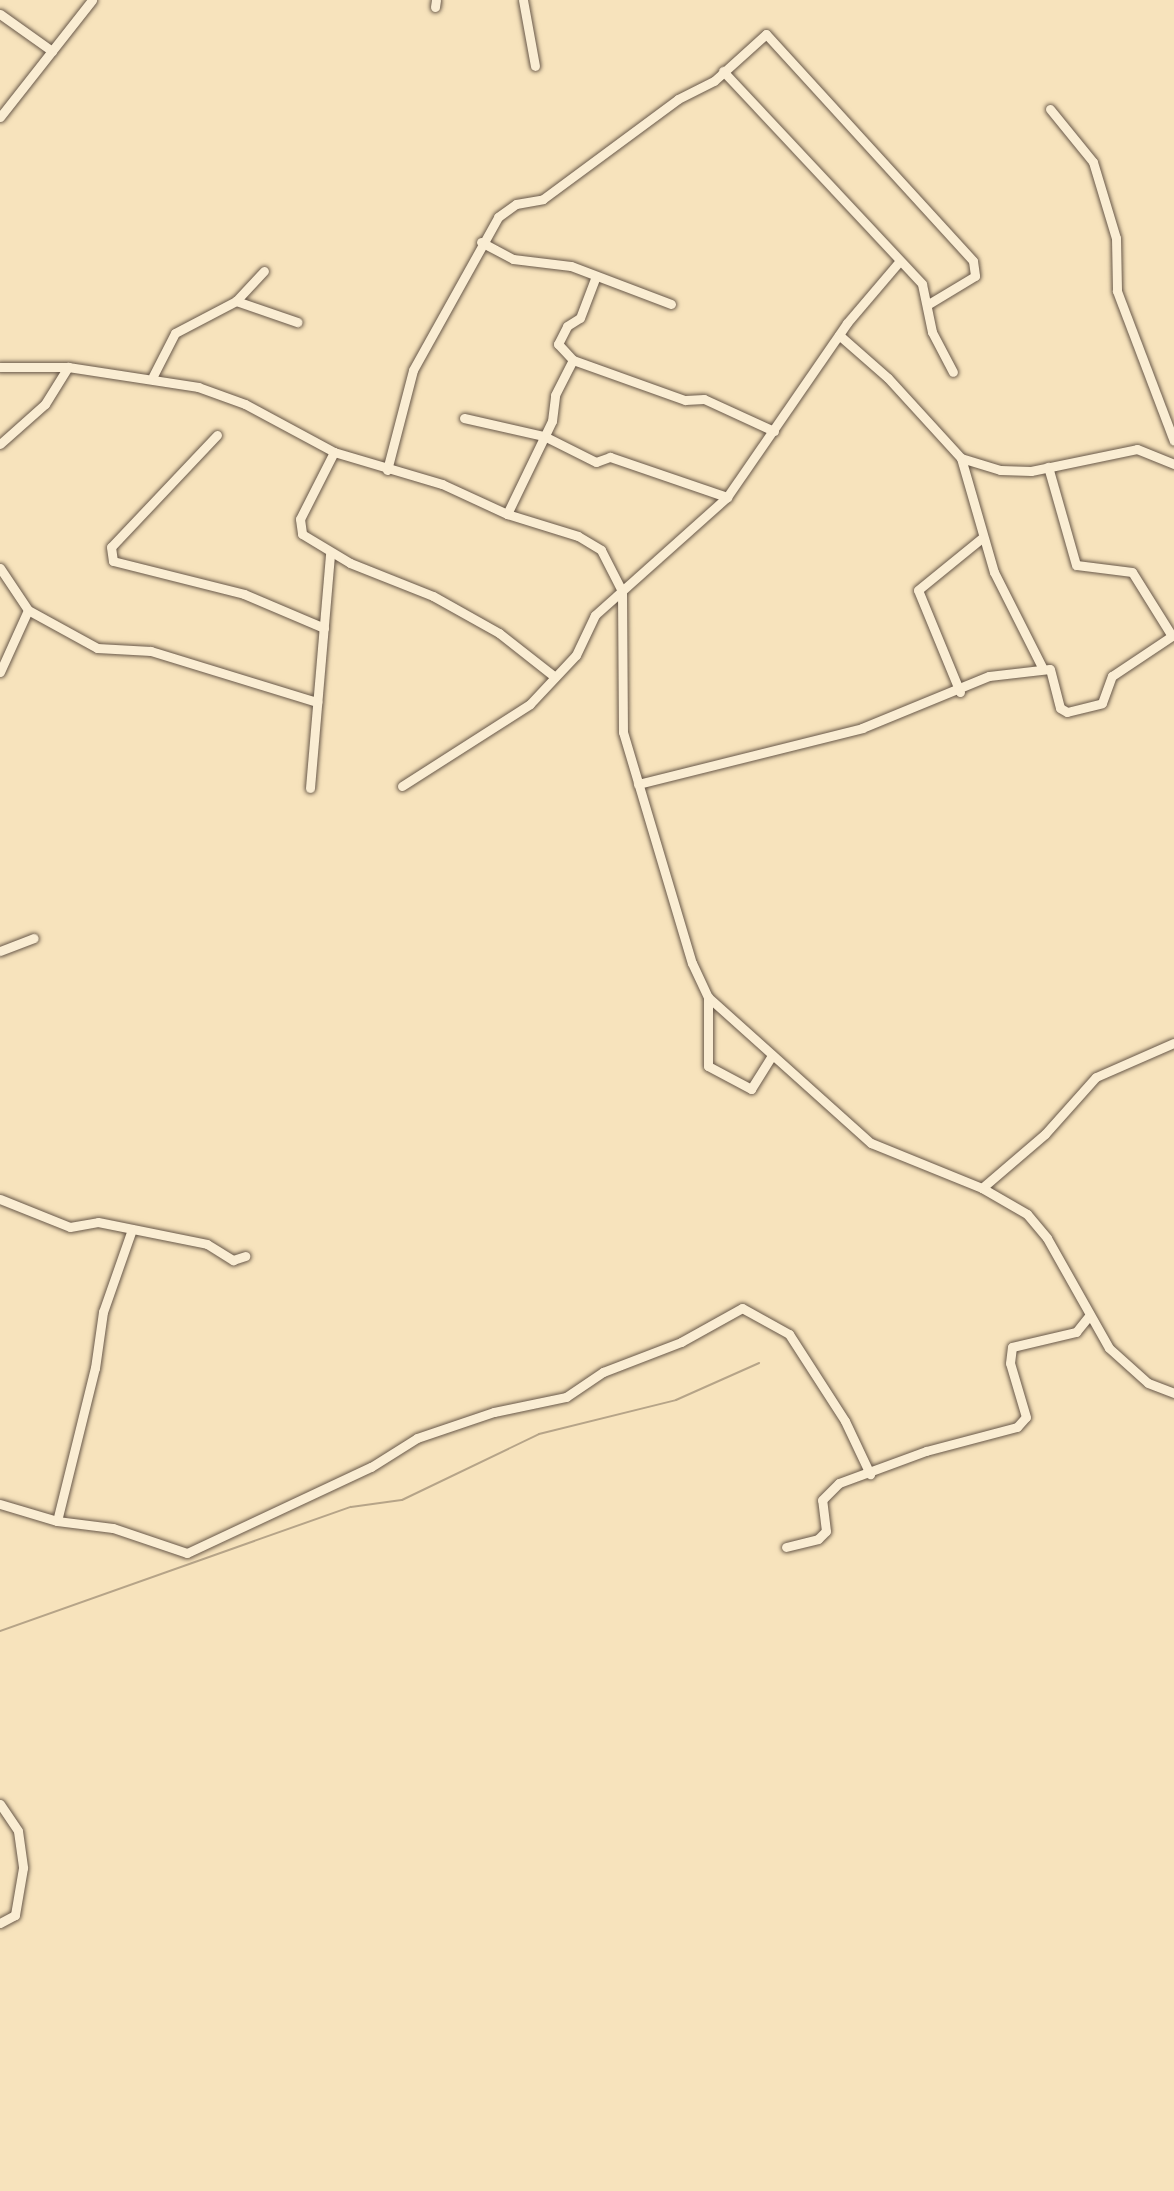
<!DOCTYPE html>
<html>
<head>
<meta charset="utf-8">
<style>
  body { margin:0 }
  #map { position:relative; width:1174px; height:2191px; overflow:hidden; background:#f7e3bc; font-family:Cardo,serif }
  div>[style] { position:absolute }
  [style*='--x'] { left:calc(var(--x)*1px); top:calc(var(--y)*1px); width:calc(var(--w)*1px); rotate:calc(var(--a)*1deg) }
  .stream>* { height:2px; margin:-1px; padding:0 1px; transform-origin:1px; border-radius:1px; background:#b6a488 }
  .roads { filter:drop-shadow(0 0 2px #685849) drop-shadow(0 0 2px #685849) }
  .street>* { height:9px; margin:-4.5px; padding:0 4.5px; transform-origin:4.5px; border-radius:4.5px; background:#faedd3 }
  span { translate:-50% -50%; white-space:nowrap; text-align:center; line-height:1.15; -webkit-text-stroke:6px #faedd3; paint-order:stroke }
</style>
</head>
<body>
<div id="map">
  <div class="stream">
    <div style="--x:0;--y:1631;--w:372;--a:-19.5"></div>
    <div style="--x:351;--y:1507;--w:51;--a:-7.8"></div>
    <div style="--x:402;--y:1500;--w:152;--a:-25.7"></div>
    <div style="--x:539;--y:1434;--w:141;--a:-13.9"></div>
    <div style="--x:676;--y:1400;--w:91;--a:-24"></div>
  </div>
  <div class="roads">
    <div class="street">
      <div style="--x:523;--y:0;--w:67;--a:79.7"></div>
      <div style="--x:435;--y:7;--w:7;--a:-82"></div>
      <div style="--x:0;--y:14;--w:64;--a:35.4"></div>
      <div style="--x:723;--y:71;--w:291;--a:46.9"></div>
      <div style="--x:922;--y:284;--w:49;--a:78.2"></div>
      <div style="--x:932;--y:332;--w:45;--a:62.3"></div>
      <div style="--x:1050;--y:109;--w:68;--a:50.9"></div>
      <div style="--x:1093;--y:162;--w:79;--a:73.2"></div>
      <div style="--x:1116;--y:238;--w:53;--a:88.9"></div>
      <div style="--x:1117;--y:291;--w:160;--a:69.2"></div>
      <div style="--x:0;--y:117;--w:149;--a:-51.8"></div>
      <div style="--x:481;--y:242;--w:36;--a:28"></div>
      <div style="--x:513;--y:259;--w:58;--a:6.9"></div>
      <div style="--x:571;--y:266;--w:107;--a:20.8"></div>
      <div style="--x:236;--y:301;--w:65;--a:19"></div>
      <div style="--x:839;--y:335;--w:65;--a:41.3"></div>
      <div style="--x:888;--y:378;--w:108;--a:47.6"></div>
      <div style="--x:961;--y:458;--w:41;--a:17.1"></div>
      <div style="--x:1000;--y:470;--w:31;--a:2"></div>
      <div style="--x:1031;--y:471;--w:108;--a:-11.7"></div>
      <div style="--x:1137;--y:449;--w:40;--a:22"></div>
      <div style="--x:573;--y:360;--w:22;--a:-133"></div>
      <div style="--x:558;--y:344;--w:20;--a:-63"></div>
      <div style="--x:567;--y:326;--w:15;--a:-32"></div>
      <div style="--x:580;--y:318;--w:45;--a:-69.1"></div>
      <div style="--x:0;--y:367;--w:68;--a:0"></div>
      <div style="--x:68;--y:367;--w:132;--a:8.7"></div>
      <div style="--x:198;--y:387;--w:50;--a:19.9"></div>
      <div style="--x:245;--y:404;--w:101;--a:28.3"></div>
      <div style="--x:334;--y:452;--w:113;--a:16.5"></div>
      <div style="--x:442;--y:484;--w:72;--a:24.8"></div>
      <div style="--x:507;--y:514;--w:74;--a:17.2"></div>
      <div style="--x:578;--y:536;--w:27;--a:31"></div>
      <div style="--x:601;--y:550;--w:46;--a:62.9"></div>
      <div style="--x:622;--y:591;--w:141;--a:89.6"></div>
      <div style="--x:623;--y:732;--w:241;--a:73.4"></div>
      <div style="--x:692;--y:963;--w:38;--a:65"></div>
      <div style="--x:708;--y:997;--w:219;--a:41.9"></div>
      <div style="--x:871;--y:1143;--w:120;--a:22.1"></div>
      <div style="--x:982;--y:1188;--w:52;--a:30"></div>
      <div style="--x:1027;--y:1214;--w:31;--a:50"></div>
      <div style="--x:1047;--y:1238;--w:126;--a:60.6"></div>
      <div style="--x:1109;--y:1348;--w:52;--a:41.9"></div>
      <div style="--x:1148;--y:1383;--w:28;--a:21"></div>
      <div style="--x:153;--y:376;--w:48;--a:-62.9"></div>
      <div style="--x:175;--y:333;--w:69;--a:-27.7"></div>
      <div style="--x:236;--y:301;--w:41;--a:-47"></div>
      <div style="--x:464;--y:418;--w:82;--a:12.7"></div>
      <div style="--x:544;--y:436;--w:58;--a:26.6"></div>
      <div style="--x:596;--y:462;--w:15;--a:-20"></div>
      <div style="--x:610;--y:457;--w:124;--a:18.9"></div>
      <div style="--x:217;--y:435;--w:154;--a:133.4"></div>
      <div style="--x:111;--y:547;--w:14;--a:82"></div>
      <div style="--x:113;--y:561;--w:135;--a:14.1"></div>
      <div style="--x:244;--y:594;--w:87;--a:23"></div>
      <div style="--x:0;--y:444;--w:60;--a:-41.6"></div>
      <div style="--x:45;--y:404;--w:44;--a:-58.1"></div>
      <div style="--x:334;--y:452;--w:75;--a:116.9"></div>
      <div style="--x:300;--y:519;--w:15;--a:82"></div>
      <div style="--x:302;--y:534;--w:56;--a:31.1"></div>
      <div style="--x:350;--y:563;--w:89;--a:21.7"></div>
      <div style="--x:433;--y:596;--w:76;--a:29.3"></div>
      <div style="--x:499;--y:633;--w:71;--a:38.2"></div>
      <div style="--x:961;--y:458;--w:119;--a:73.9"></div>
      <div style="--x:994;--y:572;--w:106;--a:63.2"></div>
      <div style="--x:387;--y:470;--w:103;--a:-75.4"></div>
      <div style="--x:413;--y:370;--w:175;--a:-60.9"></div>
      <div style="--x:498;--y:217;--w:22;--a:-36"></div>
      <div style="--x:516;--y:204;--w:27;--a:-10"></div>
      <div style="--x:543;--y:199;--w:168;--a:-36.5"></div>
      <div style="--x:678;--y:99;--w:40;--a:-26.6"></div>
      <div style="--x:714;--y:81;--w:70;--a:-42.1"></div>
      <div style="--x:766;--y:34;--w:307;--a:47.6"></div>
      <div style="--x:973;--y:261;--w:15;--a:82"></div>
      <div style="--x:975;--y:276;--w:56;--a:148.9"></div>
      <div style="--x:507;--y:514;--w:103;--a:-64.2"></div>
      <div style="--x:552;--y:421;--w:26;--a:-83"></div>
      <div style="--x:555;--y:395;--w:39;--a:-63"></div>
      <div style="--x:573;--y:360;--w:119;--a:19.7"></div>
      <div style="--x:685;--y:400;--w:19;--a:-3"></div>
      <div style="--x:704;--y:399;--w:77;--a:24.6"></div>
      <div style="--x:0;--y:568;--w:50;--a:56.3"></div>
      <div style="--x:28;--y:610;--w:79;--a:28.8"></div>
      <div style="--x:97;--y:648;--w:54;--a:3.2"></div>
      <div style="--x:151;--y:651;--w:174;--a:17.1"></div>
      <div style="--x:0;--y:672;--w:68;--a:-65.7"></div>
      <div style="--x:960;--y:692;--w:110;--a:-112.4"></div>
      <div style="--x:918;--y:590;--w:84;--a:-39.2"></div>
      <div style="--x:638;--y:784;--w:231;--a:-14"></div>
      <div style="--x:862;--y:728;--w:137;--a:-22.3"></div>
      <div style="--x:989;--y:676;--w:61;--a:-6.5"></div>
      <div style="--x:1050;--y:669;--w:40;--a:75.6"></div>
      <div style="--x:1060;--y:708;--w:8;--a:30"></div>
      <div style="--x:1067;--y:712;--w:36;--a:-14"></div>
      <div style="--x:1102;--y:703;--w:29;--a:-70"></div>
      <div style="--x:1112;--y:676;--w:72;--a:-33.7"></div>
      <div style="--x:1172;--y:636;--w:75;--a:-122"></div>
      <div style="--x:1132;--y:572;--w:56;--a:-172.9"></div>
      <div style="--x:1076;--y:565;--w:102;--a:-105.9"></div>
      <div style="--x:402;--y:786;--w:152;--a:-32.6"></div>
      <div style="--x:530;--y:704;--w:67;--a:-46.8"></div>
      <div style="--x:576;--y:655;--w:44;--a:-64.6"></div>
      <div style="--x:595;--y:615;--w:177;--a:-41.8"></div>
      <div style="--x:727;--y:497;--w:211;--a:-55.4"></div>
      <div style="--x:847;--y:323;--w:79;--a:-49.6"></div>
      <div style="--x:310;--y:788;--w:236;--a:-85.1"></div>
      <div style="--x:0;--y:951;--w:36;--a:-21"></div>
      <div style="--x:708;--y:997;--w:69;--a:90"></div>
      <div style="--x:708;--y:1066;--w:49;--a:28.1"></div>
      <div style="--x:751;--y:1089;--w:40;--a:-58"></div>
      <div style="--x:982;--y:1188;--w:83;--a:-40.6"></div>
      <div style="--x:1045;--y:1134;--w:76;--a:-48.2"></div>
      <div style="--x:1096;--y:1077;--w:85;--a:-23.6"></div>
      <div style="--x:0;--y:1199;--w:75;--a:21.8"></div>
      <div style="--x:70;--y:1227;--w:28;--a:-10"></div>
      <div style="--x:98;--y:1222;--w:111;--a:11.4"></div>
      <div style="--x:207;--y:1244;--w:31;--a:32"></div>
      <div style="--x:233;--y:1260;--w:13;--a:-18"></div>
      <div style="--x:0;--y:1504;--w:59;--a:16.6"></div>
      <div style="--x:57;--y:1521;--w:56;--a:7.1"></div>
      <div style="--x:113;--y:1528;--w:78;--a:18.7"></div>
      <div style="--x:187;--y:1553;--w:203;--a:-25.1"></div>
      <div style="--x:371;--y:1467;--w:54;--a:-32.2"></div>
      <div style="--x:417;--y:1438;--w:81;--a:-18.7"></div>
      <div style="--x:494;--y:1412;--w:74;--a:-11.8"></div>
      <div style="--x:566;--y:1397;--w:45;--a:-34"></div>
      <div style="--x:603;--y:1372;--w:84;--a:-21"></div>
      <div style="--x:681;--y:1342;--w:70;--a:-29.1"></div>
      <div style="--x:742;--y:1308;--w:54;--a:29"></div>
      <div style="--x:789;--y:1334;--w:103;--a:57.2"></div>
      <div style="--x:845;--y:1421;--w:59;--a:64.7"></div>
      <div style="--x:57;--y:1521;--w:158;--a:-76.1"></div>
      <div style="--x:95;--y:1368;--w:57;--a:-81.9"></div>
      <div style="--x:103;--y:1312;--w:88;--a:-70.7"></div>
      <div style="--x:786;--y:1547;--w:33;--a:-14"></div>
      <div style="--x:818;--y:1539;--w:11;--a:-45"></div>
      <div style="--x:826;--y:1531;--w:31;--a:-97"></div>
      <div style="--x:822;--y:1500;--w:24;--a:-45"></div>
      <div style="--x:839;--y:1483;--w:93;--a:-20.2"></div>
      <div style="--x:926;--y:1451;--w:94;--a:-14.8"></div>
      <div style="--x:1017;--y:1427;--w:13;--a:-48"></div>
      <div style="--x:1026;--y:1417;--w:56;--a:-106.5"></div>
      <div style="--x:1010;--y:1363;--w:16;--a:-83"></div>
      <div style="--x:1012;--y:1347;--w:66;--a:-13.2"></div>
      <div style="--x:1076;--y:1332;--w:21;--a:-51"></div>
      <div style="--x:0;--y:1804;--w:32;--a:56"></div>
      <div style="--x:18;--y:1831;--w:37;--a:82"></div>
      <div style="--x:23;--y:1868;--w:48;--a:99.7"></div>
      <div style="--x:15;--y:1915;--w:17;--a:152"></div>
    </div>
  </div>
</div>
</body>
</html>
